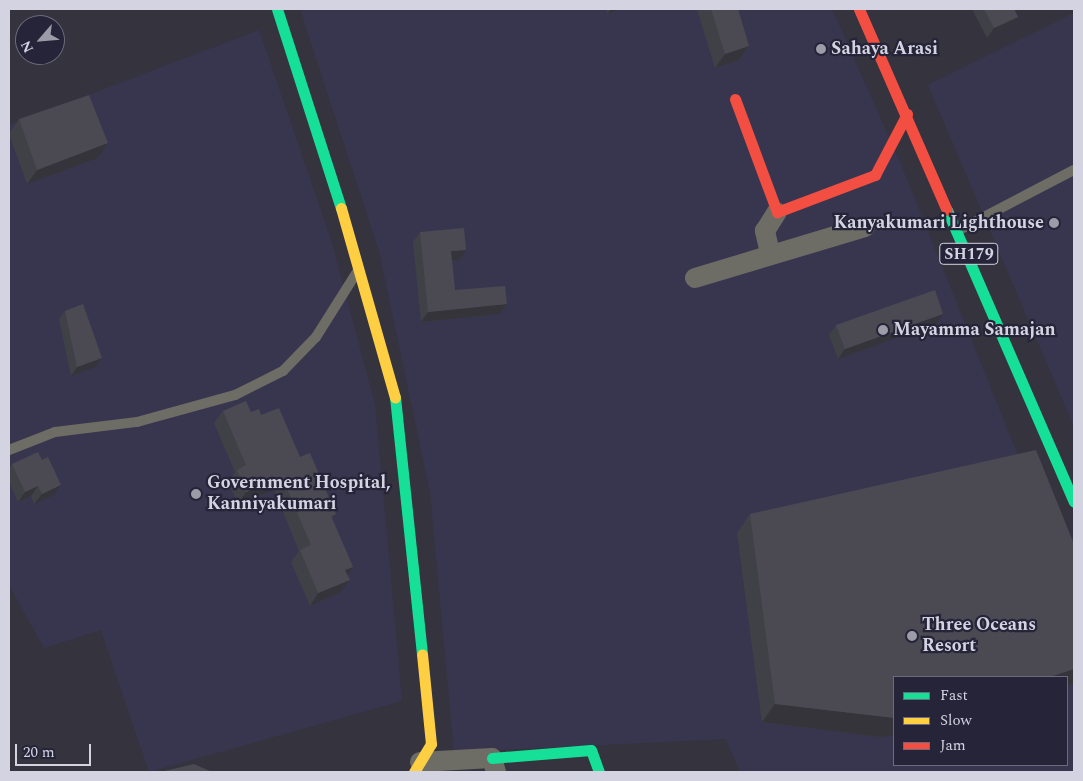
<!DOCTYPE html>
<html>
<head>
<meta charset="utf-8">
<style>
  body { margin:0 }
  #map { position:relative; width:1083px; height:781px; overflow:hidden; background:#34333e; font-family:Spectral,serif }
  div>[style] { position:absolute }
  [style*='--x'] { left:calc(var(--x)*1px); top:calc(var(--y)*1px); width:calc(var(--w)*1px); rotate:calc(var(--a)*1deg) }
  .built>* { inset:0; background:#38364f }
  .lane>* { height:10px; margin:-5px; padding:0 5px; transform-origin:5px; border-radius:5px; background:#6d6c65 }
  .street>* { height:20px; margin:-10px; padding:0 10px; transform-origin:10px; border-radius:10px; background:#6d6c65 }
  .fast>* { height:11px; margin:-5.5px; padding:0 5.5px; transform-origin:5.5px; border-radius:5.5px; background:#16e098 }
  .slow>* { height:11px; margin:-5.5px; padding:0 5.5px; transform-origin:5.5px; border-radius:5.5px; background:#ffcf43 }
  .jam>* { height:11px; margin:-5.5px; padding:0 5.5px; transform-origin:5.5px; border-radius:5.5px; background:#f24e42 }
  .wall>* { inset:0; background:#404047 }
  .shaded-wall>* { inset:0; background:#34343a }
  .building>* { inset:0; background:#4b4a53 }
  .dots>* { width:14px; height:14px; translate:-50% -50%; box-sizing:border-box; border:2px solid #262439; border-radius:50% }
  span { translate:-50% -50%; white-space:nowrap; text-align:center; line-height:1.15; -webkit-text-stroke:4.5px #262439; paint-order:stroke }
  .shield-label span { padding:1px 4px; background:#262439; border:1px solid; border-radius:4px; -webkit-text-stroke-width:0 }
  .shield-label { font-size:16px; color:#d4d3e1; font-weight:700 }
  .poi-label { font-size:18px; color:#d4d3e1; font-weight:700 }
  .left { translate:0 -50%; text-align:left }
  .right { translate:-100% -50%; text-align:right }
  .frame { position:absolute; inset:0; border:10px solid #d4d3e1; pointer-events:none }
  .legend { position:absolute; left:893px; top:676px; width:175px; height:90px; box-sizing:border-box; background:#262439; border:1px solid #6c6a7c; margin:0; padding:6px 9px; list-style:none; font-size:15px; color:#d4d3e1 }
  .legend li { display:flex; align-items:center; gap:10px; height:25px }
  .legend b { width:25px; border:1px solid #6c6a7c }
  .north { position:absolute; left:15px; top:15px; width:50px; height:50px; box-sizing:border-box; background:#262439; border:1px solid #6c6a7c; border-radius:50%; rotate:243deg; font-size:14px; font-weight:700; line-height:20px; text-align:center; color:#d4d3e1 }
  .north::after { content:''; display:block; margin:auto; width:18px; height:22px; background:#9c9ba8; clip-path:polygon(50% 0,100% 100%,50% 72%,0 100%) }
  .scale { position:absolute; left:15px; top:744px; width:76px; height:22px; box-sizing:border-box; border:2px solid #d4d3e1; border-top:0; padding-left:6px; font-size:15px; line-height:18px; white-space:nowrap; color:#d4d3e1; -webkit-text-stroke:4px #262439; paint-order:stroke }
</style>
</head>
<body>
<div id="map">
  <div class="built">
    <div style="clip-path:polygon(evenodd,300px 9px,832px 9px,900px 162px,1074px 595px,1074px 772px,740px 772px,726px 739px,454px 752px,430px 492px,379px 251px,300px 9px,894px 677px,1067px 677px,1067px 765px,894px 765px,894px 677px)"></div>
    <div style="clip-path:polygon(1074px 13px,1074px 427px,928px 85px)"></div>
    <div style="clip-path:polygon(259px 30px,332px 243px,375px 404px,402px 701px,149px 772px,101px 630px,44px 648px,9px 585px,9px 125px)"></div>
  </div>
  <div class="lane">
    <div style="--x:959;--y:230;--w:130;--a:-27.6"></div>
    <div style="--x:9;--y:450;--w:49;--a:-21.4"></div>
    <div style="--x:55;--y:432;--w:83;--a:-7"></div>
    <div style="--x:137;--y:422;--w:102;--a:-15.4"></div>
    <div style="--x:235;--y:395;--w:54;--a:-26.6"></div>
    <div style="--x:283;--y:371;--w:47;--a:-45.9"></div>
    <div style="--x:316;--y:337;--w:77;--a:-57.8"></div>
  </div>
  <div class="street">
    <div style="--x:770;--y:253;--w:23;--a:-103"></div>
    <div style="--x:765;--y:231;--w:22;--a:-58"></div>
    <div style="--x:695;--y:278;--w:177;--a:-16.7"></div>
    <div style="--x:420;--y:762;--w:72;--a:-3.2"></div>
    <div style="--x:492;--y:758;--w:15;--a:74"></div>
  </div>
  <div class="fast">
    <div style="--x:277;--y:9;--w:209;--a:72.2"></div>
    <div style="--x:947;--y:210;--w:318;--a:66.5"></div>
    <div style="--x:395;--y:397;--w:258;--a:84"></div>
    <div style="--x:492;--y:758;--w:99;--a:-4.6"></div>
    <div style="--x:591;--y:750;--w:23;--a:70"></div>
  </div>
  <div class="slow">
    <div style="--x:341;--y:208;--w:197;--a:74.1"></div>
    <div style="--x:414;--y:772;--w:33;--a:-59"></div>
    <div style="--x:431;--y:744;--w:90;--a:-95.7"></div>
  </div>
  <div class="jam">
    <div style="--x:859;--y:9;--w:219;--a:66.4"></div>
    <div style="--x:735;--y:99;--w:121;--a:69.6"></div>
    <div style="--x:777;--y:212;--w:105;--a:-20.7"></div>
    <div style="--x:875;--y:175;--w:69;--a:-62.3"></div>
  </div>
  <div class="wall">
    <div style="clip-path:polygon(606px 9px,622px 9px,607px 14px)"></div>
    <div style="clip-path:polygon(697px 9px,738px 9px,749px 46px,739px 60px,715px 68px)"></div>
    <div style="clip-path:polygon(972px 9px,1014px 9px,1018px 17px,1011px 27px,987px 38px)"></div>
    <div style="clip-path:polygon(19px 119px,98px 158px,27px 184px,9px 134px)"></div>
    <div style="clip-path:polygon(420px 232px,466px 250px,459px 260px,452px 261px,455px 290px,507px 304px,500px 314px,421px 322px,413px 242px)"></div>
    <div style="clip-path:polygon(65px 311px,102px 358px,96px 367px,71px 376px,59px 319px)"></div>
    <div style="clip-path:polygon(936px 324px,838px 359px,829px 335px,836px 325px)"></div>
    <div style="clip-path:polygon(223px 411px,251px 412px,261px 415px,300px 457px,336px 514px,332px 518px,353px 567px,347px 575px,350px 580px,341px 592px,310px 606px,291px 562px,299px 551px,274px 490px,238px 504px,228px 482px,235px 472px,214px 423px)"></div>
    <div style="clip-path:polygon(12px 464px,54px 495px,34px 504px,31px 496px,18px 502px,9px 482px,9px 469px)"></div>
    <div style="clip-path:polygon(750px 514px,880px 737px,762px 722px,737px 533px)"></div>
  </div>
  <div class="shaded-wall">
    <div style="clip-path:polygon(611px 9px,622px 9px,607px 14px)"></div>
    <div style="clip-path:polygon(1018px 17px,1011px 27px,987px 38px,994px 28px)"></div>
    <div style="clip-path:polygon(749px 46px,739px 60px,715px 68px,725px 54px)"></div>
    <div style="clip-path:polygon(108px 143px,98px 158px,27px 184px,37px 170px)"></div>
    <div style="clip-path:polygon(466px 250px,459px 260px,444px 261px,451px 251px)"></div>
    <div style="clip-path:polygon(507px 304px,500px 314px,421px 322px,428px 312px)"></div>
    <div style="clip-path:polygon(943px 314px,936px 324px,838px 359px,845px 349px)"></div>
    <div style="clip-path:polygon(102px 358px,96px 367px,71px 376px,77px 367px)"></div>
    <div style="clip-path:polygon(282px 477px,274px 490px,238px 504px,246px 492px)"></div>
    <div style="clip-path:polygon(61px 485px,54px 495px,34px 504px,42px 494px)"></div>
    <div style="clip-path:polygon(38px 486px,31px 496px,18px 502px,25px 492px)"></div>
    <div style="clip-path:polygon(353px 567px,345px 579px,345px 570px)"></div>
    <div style="clip-path:polygon(350px 580px,341px 592px,310px 606px,318px 593px)"></div>
    <div style="clip-path:polygon(1074px 669px,1074px 683px,1067px 686px,1067px 677px,1050px 677px)"></div>
    <div style="clip-path:polygon(775px 704px,894px 718px,894px 735px,880px 737px,762px 722px)"></div>
  </div>
  <div class="building">
    <div style="clip-path:polygon(711px 9px,738px 9px,749px 46px,725px 54px)"></div>
    <div style="clip-path:polygon(984px 9px,1014px 9px,1018px 17px,994px 28px)"></div>
    <div style="clip-path:polygon(89px 95px,108px 143px,37px 170px,19px 119px)"></div>
    <div style="clip-path:polygon(464px 228px,466px 250px,451px 251px,455px 290px,505px 286px,507px 304px,428px 312px,420px 232px)"></div>
    <div style="clip-path:polygon(935px 290px,943px 314px,845px 349px,836px 325px)"></div>
    <div style="clip-path:polygon(83px 304px,102px 358px,77px 367px,65px 311px)"></div>
    <div style="clip-path:polygon(246px 401px,251px 412px,259px 409px,261px 415px,279px 408px,300px 457px,310px 453px,336px 514px,331px 516px,353px 567px,345px 570px,350px 580px,318px 593px,300px 550px,311px 545px,282px 477px,246px 492px,237px 470px,246px 465px,223px 411px)"></div>
    <div style="clip-path:polygon(1036px 450px,1074px 544px,1074px 669px,1050px 677px,894px 677px,894px 718px,775px 704px,750px 514px)"></div>
    <div style="clip-path:polygon(38px 452px,42px 460px,48px 457px,61px 485px,42px 494px,38px 486px,25px 492px,12px 464px)"></div>
    <div style="clip-path:polygon(194px 764px,212px 772px,160px 772px)"></div>
  </div>
  <div class="dots">
    <div style="left:821px;top:49px;background:#9c9ba8"></div>
    <div style="left:1054px;top:223px;background:#9c9ba8"></div>
    <div style="left:883px;top:330px;background:#9c9ba8"></div>
    <div style="left:196px;top:494px;background:#9c9ba8"></div>
    <div style="left:912px;top:636px;background:#9c9ba8"></div>
  </div>
  <div class="shield-label">
    <span style="left:969px;top:254px">SH179</span>
  </div>
  <div class="poi-label">
    <span class="left" style="left:831px;top:49px">Sahaya Arasi</span>
    <span class="right" style="left:1044px;top:223px">Kanyakumari Lighthouse</span>
    <span class="left" style="left:893px;top:330px">Mayamma Samajan</span>
    <span class="left" style="left:207px;top:494px">Government Hospital,<br>Kanniyakumari</span>
    <span class="left" style="left:922px;top:636px">Three Oceans<br>Resort</span>
  </div>
  <div class="frame"></div>
  <ul class="legend">
  <li><b style="height:6px;background:#16e098"></b>Fast</li>
  <li><b style="height:6px;background:#ffcf43"></b>Slow</li>
  <li><b style="height:6px;background:#f24e42"></b>Jam</li>
  </ul>
  <div class="north">N</div>
  <div class="scale">20 m</div>
</div>
</body>
</html>
